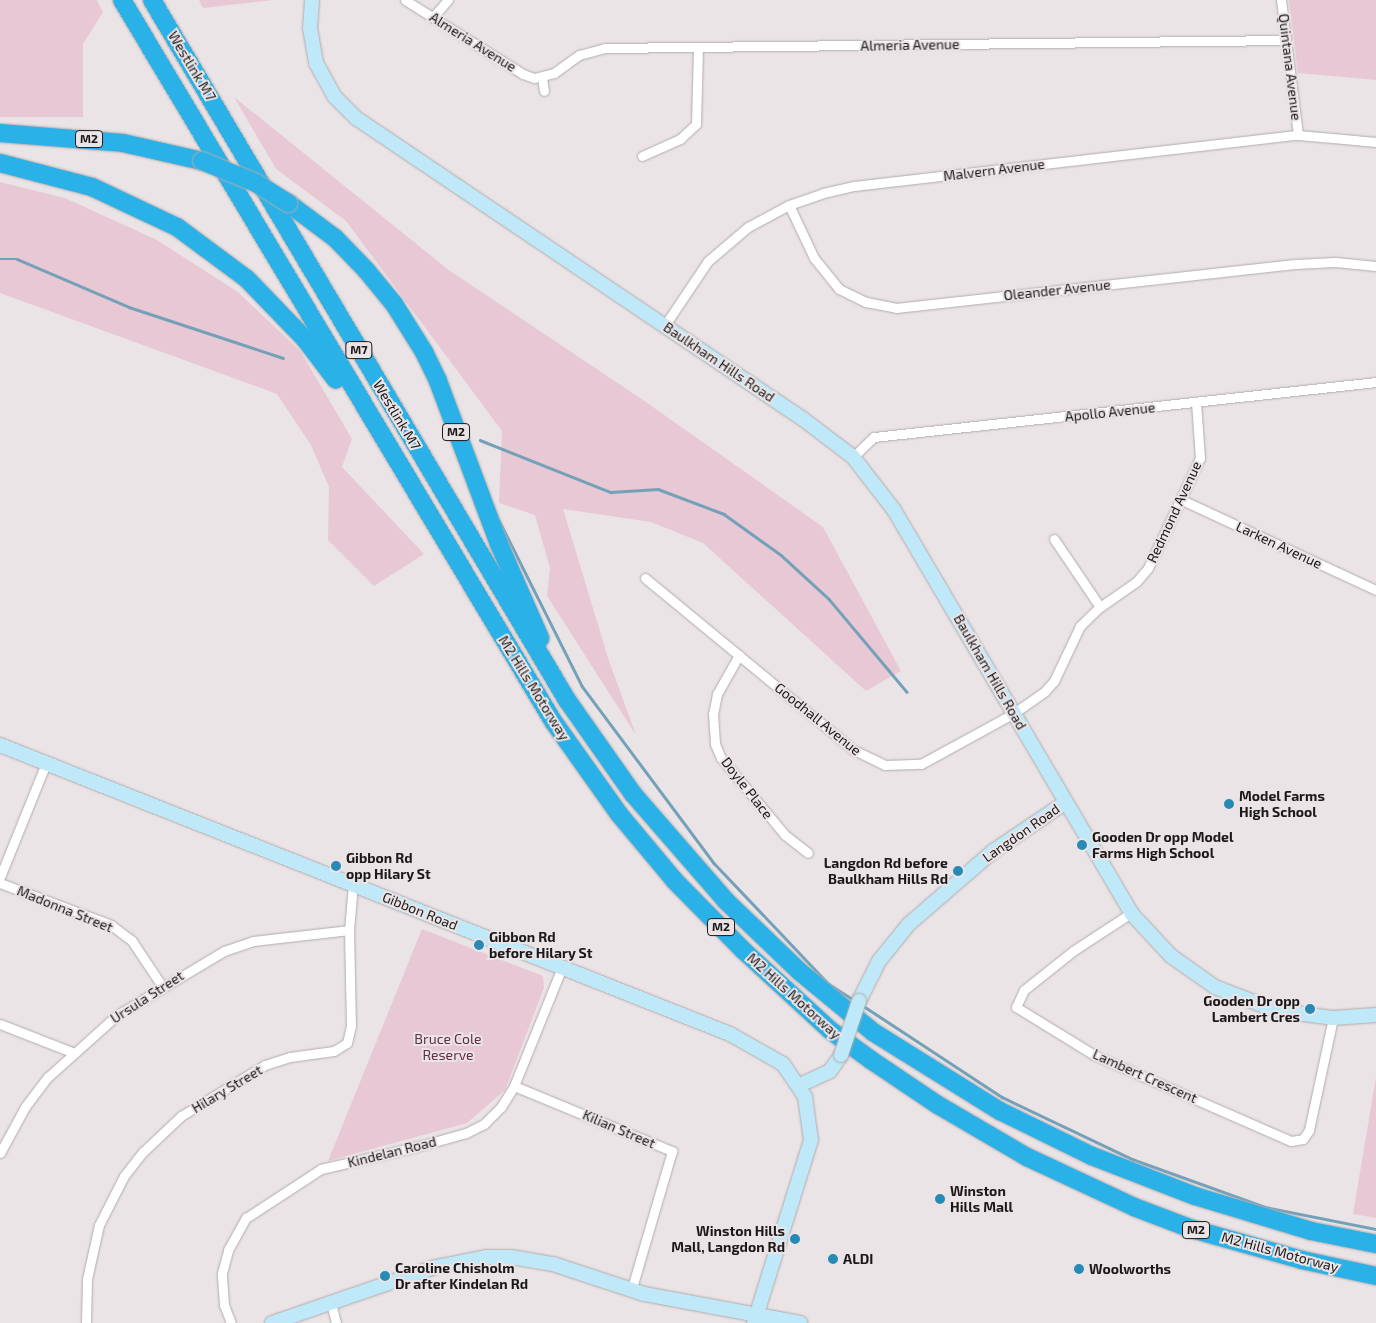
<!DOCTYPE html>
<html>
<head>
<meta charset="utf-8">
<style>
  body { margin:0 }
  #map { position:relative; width:1376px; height:1323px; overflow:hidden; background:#eae4e6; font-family:"Exo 2",sans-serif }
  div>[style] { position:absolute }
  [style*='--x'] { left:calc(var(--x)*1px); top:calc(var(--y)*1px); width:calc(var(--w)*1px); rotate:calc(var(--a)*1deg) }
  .green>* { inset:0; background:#e8c8d5 }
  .stream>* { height:2.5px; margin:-1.25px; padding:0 1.25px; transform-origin:1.25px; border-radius:1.25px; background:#75a1b8 }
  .roads { filter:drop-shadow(0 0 1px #b1abad) drop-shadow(0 0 1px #b1abad) }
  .street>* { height:9px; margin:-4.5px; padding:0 4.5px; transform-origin:4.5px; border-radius:4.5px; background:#fff }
  .secondary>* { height:14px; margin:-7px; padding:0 7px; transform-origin:7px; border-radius:7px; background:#bfe8f8 }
  .highway>* { height:18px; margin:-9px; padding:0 9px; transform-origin:9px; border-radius:9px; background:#2ab1e8 }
  .bridges { filter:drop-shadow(0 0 1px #b1abad) drop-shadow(0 0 1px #b1abad) }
  .secondary-bridge>* { height:14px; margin:-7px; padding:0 7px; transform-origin:7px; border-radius:7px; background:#bfe8f8 }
  .highway-bridge>* { height:18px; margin:-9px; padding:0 9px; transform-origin:9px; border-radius:9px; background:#2ab1e8 }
  .dots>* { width:14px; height:14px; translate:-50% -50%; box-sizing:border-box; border:2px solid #eae4e6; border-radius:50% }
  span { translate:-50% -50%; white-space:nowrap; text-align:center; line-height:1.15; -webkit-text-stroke:4px #eae4e6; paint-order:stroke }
  .shield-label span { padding:1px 4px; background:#eae4e6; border:1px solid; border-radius:4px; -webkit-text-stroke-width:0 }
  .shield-label { font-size:12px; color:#1a1819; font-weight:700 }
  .street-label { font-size:14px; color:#1a1819 }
  .poi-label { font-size:14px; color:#1a1819; font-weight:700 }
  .left { translate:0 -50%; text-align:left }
  .right { translate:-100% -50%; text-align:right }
  .park-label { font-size:14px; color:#642c47 }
</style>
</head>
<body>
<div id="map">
  <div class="green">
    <div style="clip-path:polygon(0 0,97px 0,103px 12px,83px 44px,83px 117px,0 117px)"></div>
    <div style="clip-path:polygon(199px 0,273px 0,203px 8px)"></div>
    <div style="clip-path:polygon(1289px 0,1376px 0,1376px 80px,1298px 73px)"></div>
    <div style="clip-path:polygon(234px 97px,450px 271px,643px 400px,823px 527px,901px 671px,866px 691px,703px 543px,651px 522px,563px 509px,609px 661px,636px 735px,547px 596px,550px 568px,535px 515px,499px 503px,502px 431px,346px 221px,276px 169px)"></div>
    <div style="clip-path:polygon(0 182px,65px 198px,157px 240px,238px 292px,301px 352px,352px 439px,342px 467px,424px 554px,374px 586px,328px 540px,329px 487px,311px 445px,277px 394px,0 293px)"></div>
    <div style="clip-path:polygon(422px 929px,543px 976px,544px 988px,505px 1090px,467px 1123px,328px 1161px)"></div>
    <div style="clip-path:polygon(1376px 1077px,1376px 1218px,1353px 1214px)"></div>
  </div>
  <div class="stream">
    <div style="--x:0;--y:259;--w:17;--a:0"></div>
    <div style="--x:17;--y:259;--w:122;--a:23.2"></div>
    <div style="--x:129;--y:307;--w:162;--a:18.3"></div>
    <div style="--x:480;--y:440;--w:141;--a:21.7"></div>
    <div style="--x:611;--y:492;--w:47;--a:-3.7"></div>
    <div style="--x:658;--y:489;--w:71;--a:20.7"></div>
    <div style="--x:724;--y:514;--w:70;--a:35.7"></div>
    <div style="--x:781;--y:555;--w:65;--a:42.5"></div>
    <div style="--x:829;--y:599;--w:121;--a:50"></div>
    <div style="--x:499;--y:520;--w:186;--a:63.4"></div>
    <div style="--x:582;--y:686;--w:221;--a:53.3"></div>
    <div style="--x:714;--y:863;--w:167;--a:46.5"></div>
    <div style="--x:829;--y:984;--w:31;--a:33"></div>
    <div style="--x:862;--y:1005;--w:168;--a:33.3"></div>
    <div style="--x:1002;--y:1097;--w:144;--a:25.5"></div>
    <div style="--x:1132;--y:1159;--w:141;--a:19.8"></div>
    <div style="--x:1265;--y:1207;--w:113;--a:11.2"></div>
  </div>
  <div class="roads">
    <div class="street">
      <div style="--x:405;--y:0;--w:139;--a:32.1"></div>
      <div style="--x:523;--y:74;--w:12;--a:20"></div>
      <div style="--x:534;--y:78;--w:21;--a:-14"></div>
      <div style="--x:554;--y:73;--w:31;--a:-36"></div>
      <div style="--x:579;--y:55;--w:27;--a:-15"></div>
      <div style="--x:605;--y:48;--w:681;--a:-0.67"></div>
      <div style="--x:1281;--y:0;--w:136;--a:82.8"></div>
      <div style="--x:433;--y:17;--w:23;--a:-49"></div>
      <div style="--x:542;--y:78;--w:13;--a:81"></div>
      <div style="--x:642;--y:156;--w:42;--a:-24.1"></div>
      <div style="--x:680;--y:139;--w:22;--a:-43"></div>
      <div style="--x:696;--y:124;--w:77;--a:-88.5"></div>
      <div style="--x:789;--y:205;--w:59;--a:64.7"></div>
      <div style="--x:814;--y:258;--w:40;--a:51"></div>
      <div style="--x:839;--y:289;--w:30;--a:26"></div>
      <div style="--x:866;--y:302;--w:31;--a:11"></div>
      <div style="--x:896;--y:308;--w:401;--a:-6.3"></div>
      <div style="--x:1295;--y:264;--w:40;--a:-2.9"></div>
      <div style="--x:1335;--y:262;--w:41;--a:5.6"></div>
      <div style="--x:665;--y:325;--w:77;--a:-56.1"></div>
      <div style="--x:708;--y:261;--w:52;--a:-40.4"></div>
      <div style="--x:748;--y:227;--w:47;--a:-28.2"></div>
      <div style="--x:789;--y:205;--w:36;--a:-19"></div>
      <div style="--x:823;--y:193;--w:32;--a:-13"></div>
      <div style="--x:854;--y:186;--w:447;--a:-6.6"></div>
      <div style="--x:1298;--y:135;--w:78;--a:5.1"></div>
      <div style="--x:853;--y:457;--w:29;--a:-44"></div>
      <div style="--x:874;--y:437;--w:505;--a:-6.25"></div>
      <div style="--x:1182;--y:500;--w:214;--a:24.9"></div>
      <div style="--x:1054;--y:539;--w:82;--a:55.9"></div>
      <div style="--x:645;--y:578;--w:271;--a:39.5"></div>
      <div style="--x:854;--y:750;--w:34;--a:26"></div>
      <div style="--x:885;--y:765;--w:36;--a:-2"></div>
      <div style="--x:921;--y:764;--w:106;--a:-28.7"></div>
      <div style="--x:1014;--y:713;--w:38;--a:-35"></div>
      <div style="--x:1045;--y:691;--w:13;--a:-48"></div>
      <div style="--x:1054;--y:681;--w:61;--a:-64.7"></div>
      <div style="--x:1080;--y:626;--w:28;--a:-44"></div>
      <div style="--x:1100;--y:607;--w:44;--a:-34.8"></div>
      <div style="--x:1136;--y:582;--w:18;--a:-49"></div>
      <div style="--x:1148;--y:568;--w:122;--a:-64.7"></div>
      <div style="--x:1200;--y:458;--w:56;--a:-94.1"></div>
      <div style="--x:739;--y:655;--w:45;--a:119.4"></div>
      <div style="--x:717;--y:694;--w:20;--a:101"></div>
      <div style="--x:713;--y:714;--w:30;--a:86"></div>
      <div style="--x:715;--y:744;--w:15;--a:67"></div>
      <div style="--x:721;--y:758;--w:100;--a:50.3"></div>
      <div style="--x:785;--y:835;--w:29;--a:38"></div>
      <div style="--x:0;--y:877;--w:123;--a:-68"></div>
      <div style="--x:0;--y:883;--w:119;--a:20.7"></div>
      <div style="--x:111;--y:925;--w:26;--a:37"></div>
      <div style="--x:132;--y:941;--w:54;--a:56.3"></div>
      <div style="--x:1131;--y:913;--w:69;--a:146.8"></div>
      <div style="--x:1073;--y:951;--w:63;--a:141.5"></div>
      <div style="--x:1024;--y:990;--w:19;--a:115"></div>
      <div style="--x:1016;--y:1007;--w:92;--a:31.6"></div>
      <div style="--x:1094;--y:1055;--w:215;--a:23.6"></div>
      <div style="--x:1291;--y:1141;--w:12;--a:-9"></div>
      <div style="--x:1303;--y:1139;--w:11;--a:-56"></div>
      <div style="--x:1309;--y:1130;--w:115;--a:-77.9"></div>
      <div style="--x:0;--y:1024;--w:77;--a:21.3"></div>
      <div style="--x:514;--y:1086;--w:171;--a:22.4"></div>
      <div style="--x:672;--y:1151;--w:146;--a:106.3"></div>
      <div style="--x:0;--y:1153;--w:52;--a:-61.5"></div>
      <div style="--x:25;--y:1107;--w:38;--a:-53"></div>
      <div style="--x:48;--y:1077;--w:93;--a:-41.9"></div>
      <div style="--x:117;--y:1015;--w:125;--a:-30.9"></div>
      <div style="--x:224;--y:951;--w:31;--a:-19"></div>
      <div style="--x:253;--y:941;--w:97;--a:-6.5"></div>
      <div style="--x:331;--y:1303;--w:21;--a:76"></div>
      <div style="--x:86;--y:1323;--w:44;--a:-88.7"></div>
      <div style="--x:87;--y:1279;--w:55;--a:-77.5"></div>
      <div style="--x:99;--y:1225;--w:55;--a:-63"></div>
      <div style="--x:124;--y:1176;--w:31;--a:-52"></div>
      <div style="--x:143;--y:1152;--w:52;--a:-43.5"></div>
      <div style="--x:181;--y:1116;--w:98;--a:-31.3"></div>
      <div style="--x:265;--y:1065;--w:26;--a:-18"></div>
      <div style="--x:290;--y:1057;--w:44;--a:-7.8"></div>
      <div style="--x:334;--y:1051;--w:15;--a:-32"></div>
      <div style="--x:347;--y:1043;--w:17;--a:-77"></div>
      <div style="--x:351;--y:1026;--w:96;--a:-91.2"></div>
      <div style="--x:349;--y:930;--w:46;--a:-85"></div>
      <div style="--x:231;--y:1323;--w:19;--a:-111"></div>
      <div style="--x:224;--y:1305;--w:32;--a:-94"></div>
      <div style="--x:222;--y:1273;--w:24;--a:-75"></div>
      <div style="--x:228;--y:1250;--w:37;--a:-61"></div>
      <div style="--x:246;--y:1218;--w:90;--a:-33.2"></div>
      <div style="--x:321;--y:1169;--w:105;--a:-13.2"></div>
      <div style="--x:423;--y:1145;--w:45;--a:-15.6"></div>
      <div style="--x:466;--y:1133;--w:20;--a:-27"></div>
      <div style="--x:484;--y:1124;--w:24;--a:-45"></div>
      <div style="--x:501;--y:1107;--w:25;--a:-58"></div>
      <div style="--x:514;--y:1086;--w:128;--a:-68"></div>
    </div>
    <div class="secondary">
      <div style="--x:312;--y:0;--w:28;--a:94"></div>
      <div style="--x:310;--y:28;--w:36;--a:80"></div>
      <div style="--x:316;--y:63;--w:38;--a:61"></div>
      <div style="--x:334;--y:96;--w:31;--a:45"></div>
      <div style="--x:356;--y:118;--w:539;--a:33.96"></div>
      <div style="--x:803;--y:419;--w:63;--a:37.2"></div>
      <div style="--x:853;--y:457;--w:67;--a:52.3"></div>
      <div style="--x:894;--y:510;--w:468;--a:59.5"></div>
      <div style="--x:1131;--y:913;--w:59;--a:47.1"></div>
      <div style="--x:1171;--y:956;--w:54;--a:35.2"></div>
      <div style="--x:1215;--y:987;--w:64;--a:21"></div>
      <div style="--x:1275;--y:1010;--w:59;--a:7.9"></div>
      <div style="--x:1333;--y:1018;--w:43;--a:-4"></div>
      <div style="--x:0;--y:745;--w:785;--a:21.6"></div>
      <div style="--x:730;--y:1034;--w:61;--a:29.5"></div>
      <div style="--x:783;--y:1064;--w:40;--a:56"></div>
      <div style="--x:805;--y:1097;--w:43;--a:82.1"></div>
      <div style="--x:811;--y:1140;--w:192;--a:107.3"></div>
      <div style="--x:859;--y:1001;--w:45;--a:-63.4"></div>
      <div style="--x:879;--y:961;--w:48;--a:-51"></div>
      <div style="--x:909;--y:924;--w:110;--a:-40.9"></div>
      <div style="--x:992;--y:852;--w:89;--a:-34"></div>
      <div style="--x:800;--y:1085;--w:33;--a:-25"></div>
      <div style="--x:830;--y:1071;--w:19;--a:-55"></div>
      <div style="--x:272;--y:1323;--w:173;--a:-18.9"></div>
      <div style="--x:436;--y:1267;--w:51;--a:-11.3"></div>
      <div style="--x:486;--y:1257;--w:25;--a:0"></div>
      <div style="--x:511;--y:1257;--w:43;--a:9.5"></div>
      <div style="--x:553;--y:1264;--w:96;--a:18.2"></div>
      <div style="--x:644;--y:1294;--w:159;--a:10.5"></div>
    </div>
    <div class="highway">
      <div style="--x:122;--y:0;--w:840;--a:59.13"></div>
      <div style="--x:553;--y:721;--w:114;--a:54.6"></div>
      <div style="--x:619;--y:814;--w:87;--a:50.1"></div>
      <div style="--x:675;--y:881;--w:97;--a:45.4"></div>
      <div style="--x:743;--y:950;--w:118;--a:42.6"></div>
      <div style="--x:830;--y:1030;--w:51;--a:36.2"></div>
      <div style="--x:871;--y:1060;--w:81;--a:33.9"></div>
      <div style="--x:938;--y:1105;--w:103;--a:30.3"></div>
      <div style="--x:1027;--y:1157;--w:118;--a:25"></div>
      <div style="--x:1134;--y:1207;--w:62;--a:20.8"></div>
      <div style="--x:1192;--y:1229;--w:114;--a:15.7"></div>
      <div style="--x:1302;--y:1260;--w:76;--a:12.2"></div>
      <div style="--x:152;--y:0;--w:814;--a:59.34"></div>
      <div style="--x:567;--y:700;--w:115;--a:54.9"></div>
      <div style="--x:633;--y:794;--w:140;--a:49"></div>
      <div style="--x:725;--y:900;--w:103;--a:43.8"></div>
      <div style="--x:799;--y:971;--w:96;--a:39.5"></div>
      <div style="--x:873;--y:1032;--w:150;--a:31.9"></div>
      <div style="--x:1000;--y:1111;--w:102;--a:26.1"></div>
      <div style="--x:1092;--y:1156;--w:110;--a:21.2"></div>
      <div style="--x:1195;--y:1196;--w:121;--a:16.8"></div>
      <div style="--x:1311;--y:1231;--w:66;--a:11.3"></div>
      <div style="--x:0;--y:133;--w:123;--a:4.6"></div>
      <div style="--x:123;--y:143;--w:81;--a:12.8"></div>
      <div style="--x:0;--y:163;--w:95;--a:14.6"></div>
      <div style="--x:92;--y:187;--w:94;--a:25.2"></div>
      <div style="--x:177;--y:227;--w:87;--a:36.6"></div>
      <div style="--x:247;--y:279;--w:83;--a:46"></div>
      <div style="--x:305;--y:339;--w:51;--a:52.9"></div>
      <div style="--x:288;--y:203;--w:59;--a:36.7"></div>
      <div style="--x:335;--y:238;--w:45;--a:45.9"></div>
      <div style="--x:366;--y:270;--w:44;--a:50.5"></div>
      <div style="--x:394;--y:304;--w:57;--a:58"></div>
      <div style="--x:424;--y:352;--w:32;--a:64"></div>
      <div style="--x:438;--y:381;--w:174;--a:69.5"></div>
      <div style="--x:499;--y:544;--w:103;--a:66.4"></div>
    </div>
  </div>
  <div class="bridges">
    <div class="secondary-bridge">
      <div style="--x:841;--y:1055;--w:57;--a:-71.6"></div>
    </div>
    <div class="highway-bridge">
      <div style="--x:202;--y:161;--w:58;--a:22.2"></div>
      <div style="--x:256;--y:183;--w:38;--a:32"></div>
    </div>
  </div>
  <div class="dots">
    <div style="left:1229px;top:804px;background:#278ab4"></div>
    <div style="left:1082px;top:845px;background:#278ab4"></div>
    <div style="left:336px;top:866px;background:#278ab4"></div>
    <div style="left:958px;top:871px;background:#278ab4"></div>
    <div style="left:479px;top:945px;background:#278ab4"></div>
    <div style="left:1310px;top:1009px;background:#278ab4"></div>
    <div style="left:940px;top:1199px;background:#278ab4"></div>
    <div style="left:795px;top:1239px;background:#278ab4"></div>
    <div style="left:833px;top:1259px;background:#278ab4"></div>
    <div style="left:1079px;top:1269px;background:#278ab4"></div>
    <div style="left:385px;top:1276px;background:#278ab4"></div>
  </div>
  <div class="shield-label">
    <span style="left:89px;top:139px">M2</span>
    <span style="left:359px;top:350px">M7</span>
    <span style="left:456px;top:432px">M2</span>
    <span style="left:721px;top:927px">M2</span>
    <span style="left:1196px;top:1230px">M2</span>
  </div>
  <div class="street-label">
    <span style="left:473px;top:42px;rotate:32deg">Almeria Avenue</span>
    <span style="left:910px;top:45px;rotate:-1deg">Almeria Avenue</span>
    <span style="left:192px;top:66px;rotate:59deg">Westlink M7</span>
    <span style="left:1290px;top:67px;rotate:83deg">Quintana Avenue</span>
    <span style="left:994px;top:170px;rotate:-7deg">Malvern Avenue</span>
    <span style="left:1057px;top:290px;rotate:-6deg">Oleander Avenue</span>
    <span style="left:719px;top:362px;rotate:34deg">Baulkham Hills Road</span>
    <span style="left:1110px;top:412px;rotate:-6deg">Apollo Avenue</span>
    <span style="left:397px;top:415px;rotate:59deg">Westlink M7</span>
    <span style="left:1174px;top:512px;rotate:-65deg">Redmond Avenue</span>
    <span style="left:1279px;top:545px;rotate:25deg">Larken Avenue</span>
    <span style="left:990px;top:672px;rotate:60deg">Baulkham Hills Road</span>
    <span style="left:534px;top:688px;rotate:58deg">M2 Hills Motorway</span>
    <span style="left:818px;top:719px;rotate:39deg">Goodhall Avenue</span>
    <span style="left:747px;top:788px;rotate:52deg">Doyle Place</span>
    <span style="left:1021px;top:833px;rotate:-35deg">Langdon Road</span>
    <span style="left:65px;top:909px;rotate:22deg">Madonna Street</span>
    <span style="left:420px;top:911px;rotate:22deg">Gibbon Road</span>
    <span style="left:794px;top:996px;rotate:42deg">M2 Hills Motorway</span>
    <span style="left:147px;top:997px;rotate:-33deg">Ursula Street</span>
    <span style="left:1145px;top:1076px;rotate:24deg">Lambert Crescent</span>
    <span style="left:227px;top:1089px;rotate:-31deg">Hilary Street</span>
    <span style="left:619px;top:1129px;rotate:23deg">Kilian Street</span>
    <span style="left:392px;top:1152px;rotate:-14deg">Kindelan Road</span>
    <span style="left:1280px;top:1252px;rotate:15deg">M2 Hills Motorway</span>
  </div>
  <div class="poi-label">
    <span class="left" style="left:1239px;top:804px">Model Farms<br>High School</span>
    <span class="left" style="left:1092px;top:845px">Gooden Dr opp Model<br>Farms High School</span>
    <span class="left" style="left:346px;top:866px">Gibbon Rd<br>opp Hilary St</span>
    <span class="right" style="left:948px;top:871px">Langdon Rd before<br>Baulkham Hills Rd</span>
    <span class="left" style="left:489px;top:945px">Gibbon Rd<br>before Hilary St</span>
    <span class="right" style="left:1300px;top:1009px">Gooden Dr opp<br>Lambert Cres</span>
    <span class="left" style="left:950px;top:1199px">Winston<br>Hills Mall</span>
    <span class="right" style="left:785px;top:1239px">Winston Hills<br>Mall, Langdon Rd</span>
    <span class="left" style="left:843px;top:1259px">ALDI</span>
    <span class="left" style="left:395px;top:1276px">Caroline Chisholm<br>Dr after Kindelan Rd</span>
    <span class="left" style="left:1089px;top:1269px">Woolworths</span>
  </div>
  <div class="park-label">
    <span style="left:448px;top:1047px">Bruce Cole<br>Reserve</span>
  </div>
</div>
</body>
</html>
